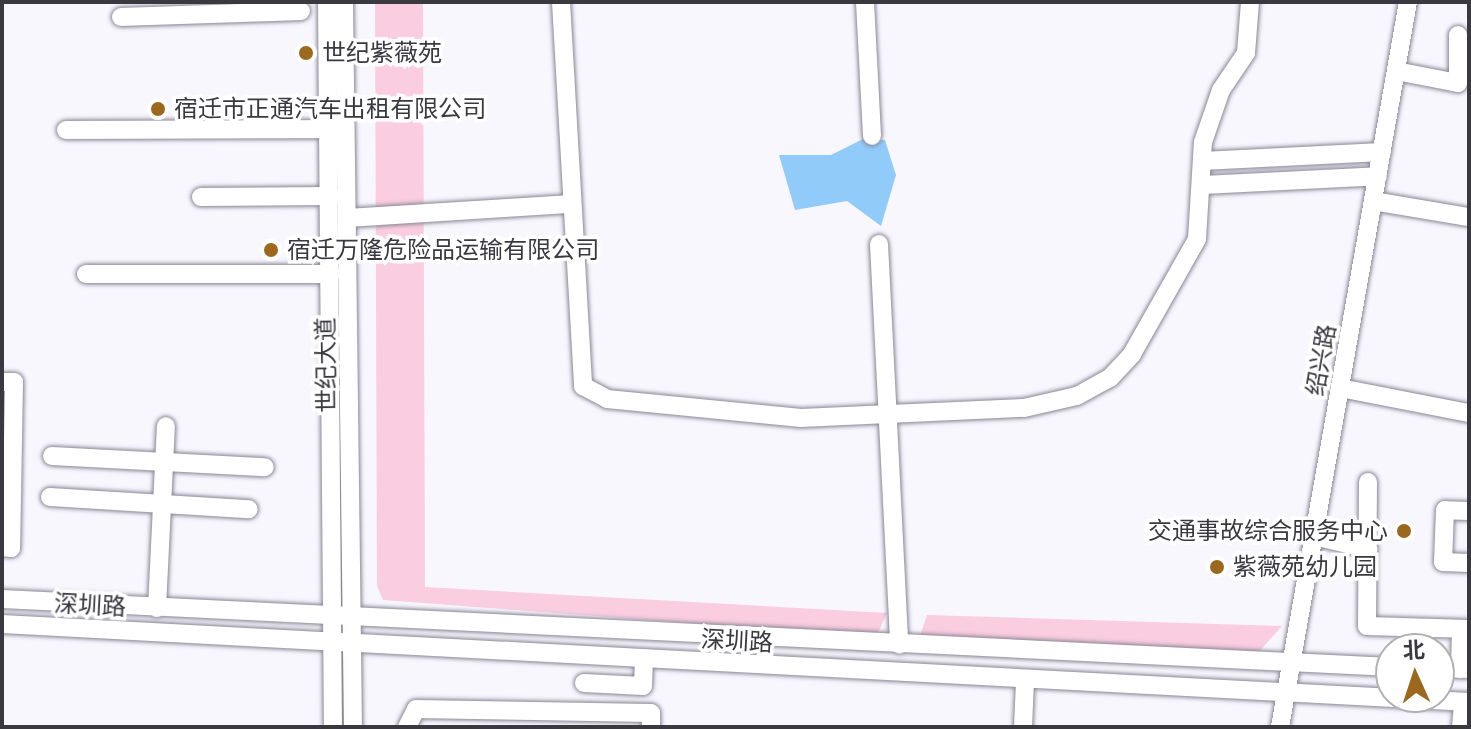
<!DOCTYPE html>
<html>
<head>
<meta charset="utf-8">
<style>
  body { margin:0 }
  #map { position:relative; width:1471px; height:729px; overflow:hidden; background:#f8f7fe; font-family:"Libre Baskerville","Noto Sans SC",serif }
  div>[style] { position:absolute }
  [style*='--x'] { left:calc(var(--x)*1px); top:calc(var(--y)*1px); width:calc(var(--w)*1px); rotate:calc(var(--a)*1deg) }
  .green>* { inset:0; background:#facde0 }
  .water>* { inset:0; background:#91cbfa }
  .roads { filter:drop-shadow(0 0 2px #8a8696) drop-shadow(0 0 2px #8a8696) }
  .minor>* { height:18px; margin:-9px; padding:0 9px; transform-origin:9px; border-radius:9px; background:#fff }
  .dots>* { width:22px; height:22px; translate:-50% -50%; box-sizing:border-box; border:4px solid #fff; border-radius:50% }
  span { translate:-50% -50%; white-space:nowrap; text-align:center; line-height:1.15; -webkit-text-stroke:7px #fff; paint-order:stroke }
  .poi-label { font-size:24px; color:#3b3940 }
  .left { translate:0 -50%; text-align:left }
  .right { translate:-100% -50%; text-align:right }
  .street-label { font-size:24px; color:#3b3940 }
  .frame { position:absolute; inset:0; border:4px solid #3b3940; pointer-events:none }
  .north { position:absolute; left:1375px; top:633px; width:80px; height:80px; box-sizing:border-box; background:#fff; border:2px solid #b1b0b3; border-radius:50%; rotate:357deg; font-size:22px; font-weight:700; line-height:32px; text-align:center; color:#3b3940 }
  .north::after { content:''; display:block; margin:auto; width:28px; height:36px; background:#9b681d; clip-path:polygon(50% 0,100% 100%,50% 72%,0 100%) }
</style>
</head>
<body>
<div id="map">
  <div class="green">
    <div style="clip-path:polygon(375px 2px,423px 2px,425px 587px,887px 613px,876px 637px,383px 600px,377px 586px)"></div>
    <div style="clip-path:polygon(927px 615px,1282px 626px,1258px 653px,919px 639px)"></div>
  </div>
  <div class="water">
    <div style="clip-path:polygon(863px 139px,885px 140px,896px 175px,881px 226px,847px 201px,795px 210px,779px 155px,831px 155px)"></div>
  </div>
  <div class="roads">
    <div class="minor">
      <div style="--x:327;--y:2;--w:725;--a:89.53"></div>
      <div style="--x:344;--y:2;--w:725;--a:89.29"></div>
      <div style="--x:561;--y:2;--w:385;--a:86.7"></div>
      <div style="--x:583;--y:386;--w:27;--a:28"></div>
      <div style="--x:607;--y:399;--w:195;--a:5.6"></div>
      <div style="--x:801;--y:418;--w:223;--a:-2.6"></div>
      <div style="--x:1024;--y:408;--w:54;--a:-12.8"></div>
      <div style="--x:1077;--y:396;--w:38;--a:-29"></div>
      <div style="--x:1110;--y:378;--w:33;--a:-47"></div>
      <div style="--x:1132;--y:354;--w:132;--a:-60.5"></div>
      <div style="--x:1197;--y:239;--w:97;--a:-86.5"></div>
      <div style="--x:1203;--y:142;--w:55;--a:-70.9"></div>
      <div style="--x:1221;--y:90;--w:45;--a:-56"></div>
      <div style="--x:1246;--y:53;--w:51;--a:-85.5"></div>
      <div style="--x:865;--y:2;--w:134;--a:87"></div>
      <div style="--x:121;--y:17;--w:180;--a:-1.9"></div>
      <div style="--x:1396;--y:71;--w:63;--a:11"></div>
      <div style="--x:1458;--y:83;--w:48;--a:-90"></div>
      <div style="--x:66;--y:130;--w:274;--a:-0.2"></div>
      <div style="--x:1202;--y:161;--w:180;--a:-2.9"></div>
      <div style="--x:1203;--y:185;--w:175;--a:-2.9"></div>
      <div style="--x:201;--y:197;--w:130;--a:-0.4"></div>
      <div style="--x:1373;--y:201;--w:97;--a:9.5"></div>
      <div style="--x:347;--y:218;--w:225;--a:-3.6"></div>
      <div style="--x:879;--y:244;--w:401;--a:87.1"></div>
      <div style="--x:86;--y:274;--w:245;--a:0"></div>
      <div style="--x:2;--y:382;--w:12;--a:0"></div>
      <div style="--x:14;--y:382;--w:166;--a:91"></div>
      <div style="--x:11;--y:548;--w:9;--a:-174"></div>
      <div style="--x:1340;--y:388;--w:131;--a:11"></div>
      <div style="--x:52;--y:456;--w:213;--a:3"></div>
      <div style="--x:1368;--y:482;--w:144;--a:90.4"></div>
      <div style="--x:1367;--y:626;--w:102;--a:1.7"></div>
      <div style="--x:50;--y:497;--w:199;--a:3.5"></div>
      <div style="--x:1469;--y:511;--w:24;--a:-178"></div>
      <div style="--x:1445;--y:510;--w:52;--a:92.2"></div>
      <div style="--x:1443;--y:562;--w:26;--a:2"></div>
      <div style="--x:1314;--y:536;--w:56;--a:13.5"></div>
      <div style="--x:2;--y:599;--w:1391;--a:2.8"></div>
      <div style="--x:157;--y:608;--w:182;--a:-87.2"></div>
      <div style="--x:2;--y:624;--w:1469;--a:3.04"></div>
      <div style="--x:1439;--y:668;--w:30;--a:2"></div>
      <div style="--x:1460;--y:669;--w:40;--a:-88.6"></div>
      <div style="--x:584;--y:683;--w:59;--a:2.9"></div>
      <div style="--x:643;--y:686;--w:26;--a:-88"></div>
      <div style="--x:407;--y:727;--w:20;--a:-63"></div>
      <div style="--x:416;--y:709;--w:235;--a:1"></div>
      <div style="--x:651;--y:713;--w:14;--a:90"></div>
      <div style="--x:1023;--y:727;--w:46;--a:-87.5"></div>
      <div style="--x:1280;--y:727;--w:736;--a:-79.99"></div>
      <div style="--x:1461;--y:727;--w:25;--a:-85"></div>
    </div>
  </div>
  <div class="dots">
    <div style="left:306px;top:53px;background:#9b681d"></div>
    <div style="left:158px;top:109px;background:#9b681d"></div>
    <div style="left:271px;top:250px;background:#9b681d"></div>
    <div style="left:1404px;top:531px;background:#9b681d"></div>
    <div style="left:1217px;top:567px;background:#9b681d"></div>
  </div>
  <div class="poi-label">
    <span class="left" style="left:322px;top:53px">世纪紫薇苑</span>
    <span class="left" style="left:174px;top:109px">宿迁市正通汽车出租有限公司</span>
    <span class="left" style="left:287px;top:250px">宿迁万隆危险品运输有限公司</span>
    <span class="right" style="left:1388px;top:531px">交通事故综合服务中心</span>
    <span class="left" style="left:1233px;top:567px">紫薇苑幼儿园</span>
  </div>
  <div class="street-label">
    <span style="left:1321px;top:360px;rotate:-80deg">绍兴路</span>
    <span style="left:326px;top:365px;rotate:-91deg">世纪大道</span>
    <span style="left:90px;top:605px;rotate:3deg">深圳路</span>
    <span style="left:737px;top:641px;rotate:3deg">深圳路</span>
  </div>
  <div class="frame"></div>
  <div class="north">北</div>
</div>
</body>
</html>
